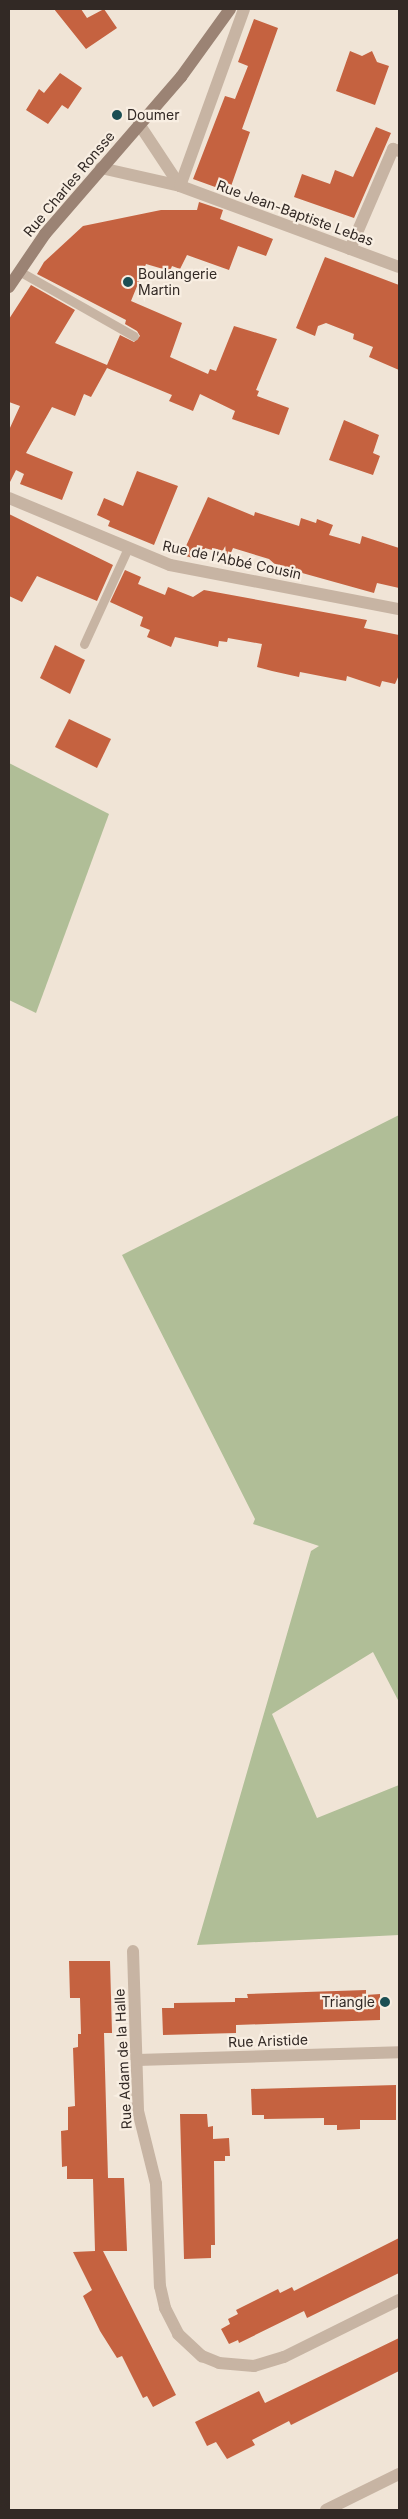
<!DOCTYPE html>
<html>
<head>
<meta charset="utf-8">
<style>
  body { margin:0 }
  #map { position:relative; width:408px; height:2519px; overflow:hidden; background:#f0e4d6; font-family:Inter,sans-serif }
  div>[style] { position:absolute }
  [style*='--x'] { left:calc(var(--x)*1px); top:calc(var(--y)*1px); width:calc(var(--w)*1px); rotate:calc(var(--a)*1deg) }
  .green>* { inset:0; background:#b0be97 }
  .building>* { inset:0; background:#c56240 }
  .service>* { height:9px; margin:-4.5px; padding:0 4.5px; transform-origin:4.5px; border-radius:4.5px; background:#c7b4a3 }
  .minor>* { height:12px; margin:-6px; padding:0 6px; transform-origin:6px; border-radius:6px; background:#c7b4a3 }
  .secondary>* { height:12px; margin:-6px; padding:0 6px; transform-origin:6px; border-radius:6px; background:#9b8374 }
  .dots>* { width:14px; height:14px; translate:-50% -50%; box-sizing:border-box; border:2px solid #f8eee2; border-radius:50% }
  span { translate:-50% -50%; white-space:nowrap; text-align:center; line-height:1.15; -webkit-text-stroke:4.5px #f8eee2; paint-order:stroke }
  .poi-label { font-size:14px; color:#322925 }
  .left { translate:0 -50%; text-align:left }
  .right { translate:-100% -50%; text-align:right }
  .street-label { font-size:14px; color:#322925 }
  .frame { position:absolute; inset:0; border:10px solid #322925; pointer-events:none }
</style>
</head>
<body>
<div id="map">
  <div class="green">
    <div style="clip-path:polygon(9px 763px,109px 814px,36px 1013px,9px 1000px)"></div>
    <div style="clip-path:polygon(399px 1115px,399px 1702px,373px 1652px,272px 1714px,317px 1818px,399px 1785px,399px 1935px,197px 1945px,311px 1551px,319px 1546px,253px 1524px,255px 1519px,122px 1255px)"></div>
  </div>
  <div class="building">
    <div style="clip-path:polygon(54px 9px,81px 9px,87px 18px,104px 9px,117px 28px,86px 49px)"></div>
    <div style="clip-path:polygon(254px 19px,278px 28px,242px 129px,250px 132px,229px 192px,193px 179px,225px 96px,235px 99px,248px 66px,238px 62px)"></div>
    <div style="clip-path:polygon(350px 51px,362px 56px,372px 51px,377px 62px,389px 66px,375px 105px,336px 91px)"></div>
    <div style="clip-path:polygon(60px 73px,82px 88px,68px 109px,62px 105px,48px 124px,26px 110px,39px 89px,44px 93px)"></div>
    <div style="clip-path:polygon(376px 127px,391px 133px,354px 218px,294px 197px,302px 174px,330px 184px,335px 170px,353px 177px)"></div>
    <div style="clip-path:polygon(199px 202px,223px 210px,220px 219px,273px 239px,266px 256px,238px 246px,229px 270px,187px 255px,180px 269px,172px 266px,170px 271px,146px 264px,131px 301px,182px 323px,170px 357px,208px 374px,210px 369px,216px 371px,234px 326px,277px 339px,256px 390px,259px 391px,257px 396px,289px 408px,279px 435px,232px 419px,235px 411px,200px 394px,193px 411px,169px 401px,172px 395px,107px 368px,91px 397px,84px 394px,75px 416px,52px 407px,26px 453px,73px 472px,62px 500px,20px 484px,24px 474px,16px 470px,9px 484px,9px 430px,20px 406px,9px 402px,9px 319px,31px 285px,75px 310px,55px 343px,107px 365px,120px 335px,134px 342px,140px 336px,137px 331px,125px 324px,126px 320px,37px 274px,44px 262px,83px 226px,161px 210px,197px 210px)"></div>
    <div style="clip-path:polygon(325px 257px,399px 285px,399px 370px,369px 357px,373px 347px,353px 339px,354px 334px,326px 323px,318px 326px,315px 336px,296px 328px)"></div>
    <div style="clip-path:polygon(344px 420px,379px 435px,373px 453px,380px 456px,373px 475px,329px 460px)"></div>
    <div style="clip-path:polygon(137px 471px,178px 486px,154px 545px,108px 526px,110px 521px,97px 515px,104px 498px,123px 506px)"></div>
    <div style="clip-path:polygon(208px 497px,254px 516px,255px 512px,299px 526px,301px 518px,316px 523px,317px 519px,333px 525px,329px 535px,360px 544px,362px 536px,399px 548px,399px 588px,377px 583px,374px 593px,277px 566px,269px 559px,233px 548px,230px 555px,205px 548px,200px 560px,182px 555px)"></div>
    <div style="clip-path:polygon(9px 514px,113px 565px,97px 601px,37px 576px,22px 602px,9px 596px)"></div>
    <div style="clip-path:polygon(125px 570px,141px 577px,138px 584px,165px 595px,168px 587px,193px 597px,204px 590px,367px 620px,364px 628px,399px 635px,399px 675px,395px 684px,382px 681px,380px 687px,347px 676px,346px 681px,300px 672px,299px 677px,272px 671px,257px 667px,262px 644px,228px 638px,227px 642px,219px 641px,218px 647px,175px 637px,171px 647px,147px 637px,150px 630px,140px 626px,143px 617px,110px 602px)"></div>
    <div style="clip-path:polygon(55px 645px,85px 660px,70px 694px,40px 678px)"></div>
    <div style="clip-path:polygon(69px 719px,111px 739px,97px 768px,55px 747px)"></div>
    <div style="clip-path:polygon(69px 1961px,110px 1961px,112px 2033px,104px 2033px,108px 2178px,124px 2178px,127px 2251px,103px 2251px,176px 2395px,153px 2407px,147px 2396px,143px 2398px,122px 2356px,117px 2358px,100px 2331px,83px 2296px,92px 2290px,73px 2252px,95px 2251px,93px 2179px,67px 2179px,67px 2166px,62px 2167px,61px 2131px,68px 2130px,68px 2107px,75px 2106px,73px 2048px,78px 2047px,78px 2034px,81px 2034px,80px 1998px,70px 1998px)"></div>
    <div style="clip-path:polygon(366px 1990px,366px 1995px,380px 1994px,380px 2020px,236px 2025px,236px 2033px,163px 2035px,162px 2008px,174px 2008px,174px 2003px,235px 2002px,235px 1998px,248px 1998px,247px 1994px)"></div>
    <div style="clip-path:polygon(396px 2085px,396px 2120px,360px 2120px,360px 2129px,337px 2130px,337px 2125px,324px 2125px,324px 2118px,264px 2119px,264px 2115px,252px 2115px,251px 2089px)"></div>
    <div style="clip-path:polygon(180px 2114px,207px 2114px,208px 2127px,213px 2126px,213px 2139px,229px 2138px,230px 2156px,225px 2156px,225px 2161px,214px 2161px,215px 2245px,211px 2245px,211px 2258px,184px 2259px)"></div>
    <div style="clip-path:polygon(399px 2238px,399px 2273px,307px 2318px,304px 2311px,239px 2343px,238px 2340px,229px 2344px,221px 2329px,230px 2324px,228px 2319px,238px 2314px,236px 2310px,278px 2289px,280px 2293px,292px 2287px,294px 2291px)"></div>
    <div style="clip-path:polygon(399px 2338px,399px 2371px,291px 2425px,289px 2421px,252px 2440px,255px 2445px,227px 2459px,216px 2442px,207px 2446px,195px 2422px,259px 2391px,265px 2403px)"></div>
  </div>
  <div class="service">
    <div style="--x:19;--y:271;--w:132;--a:29.5"></div>
    <div style="--x:84;--y:644;--w:106;--a:-65.4"></div>
  </div>
  <div class="minor">
    <div style="--x:139;--y:124;--w:74;--a:56.5"></div>
    <div style="--x:101;--y:168;--w:81;--a:12.8"></div>
    <div style="--x:180;--y:186;--w:233;--a:20.3"></div>
    <div style="--x:180;--y:186;--w:188;--a:-70.1"></div>
    <div style="--x:350;--y:249;--w:109;--a:-66.7"></div>
    <div style="--x:393;--y:149;--w:6;--a:18"></div>
    <div style="--x:9;--y:498;--w:174;--a:22.6"></div>
    <div style="--x:170;--y:565;--w:233;--a:10.9"></div>
    <div style="--x:133;--y:1951;--w:160;--a:88.2"></div>
    <div style="--x:138;--y:2111;--w:75;--a:76.1"></div>
    <div style="--x:156;--y:2184;--w:102;--a:87.8"></div>
    <div style="--x:160;--y:2286;--w:23;--a:77"></div>
    <div style="--x:165;--y:2308;--w:29;--a:63"></div>
    <div style="--x:178;--y:2334;--w:33;--a:43"></div>
    <div style="--x:202;--y:2356;--w:18;--a:22"></div>
    <div style="--x:219;--y:2363;--w:35;--a:5"></div>
    <div style="--x:254;--y:2366;--w:31;--a:-17"></div>
    <div style="--x:284;--y:2357;--w:128;--a:-26.4"></div>
    <div style="--x:137;--y:2060;--w:262;--a:-1.7"></div>
    <div style="--x:326;--y:2510;--w:81;--a:-26.3"></div>
  </div>
  <div class="secondary">
    <div style="--x:9;--y:287;--w:64;--a:-55.8"></div>
    <div style="--x:45;--y:234;--w:208;--a:-49.1"></div>
    <div style="--x:181;--y:77;--w:84;--a:-54.2"></div>
  </div>
  <div class="dots">
    <div style="left:117px;top:115px;background:#1b4e53"></div>
    <div style="left:128px;top:282px;background:#1b4e53"></div>
    <div style="left:385px;top:2002px;background:#1b4e53"></div>
  </div>
  <div class="poi-label">
    <span class="left" style="left:127px;top:115px">Doumer</span>
    <span class="left" style="left:138px;top:282px">Boulangerie<br>Martin</span>
    <span class="right" style="left:375px;top:2002px">Triangle</span>
  </div>
  <div class="street-label">
    <span style="left:69px;top:184px;rotate:-50deg">Rue Charles Ronsse</span>
    <span style="left:295px;top:213px;rotate:20deg">Rue Jean-Baptiste Lebas</span>
    <span style="left:232px;top:560px;rotate:12deg">Rue de l'Abbé Cousin</span>
    <span style="left:268px;top:2041px;rotate:-2deg">Rue Aristide</span>
    <span style="left:123px;top:2059px;rotate:-93deg">Rue Adam de la Halle</span>
  </div>
  <div class="frame"></div>
</div>
</body>
</html>
